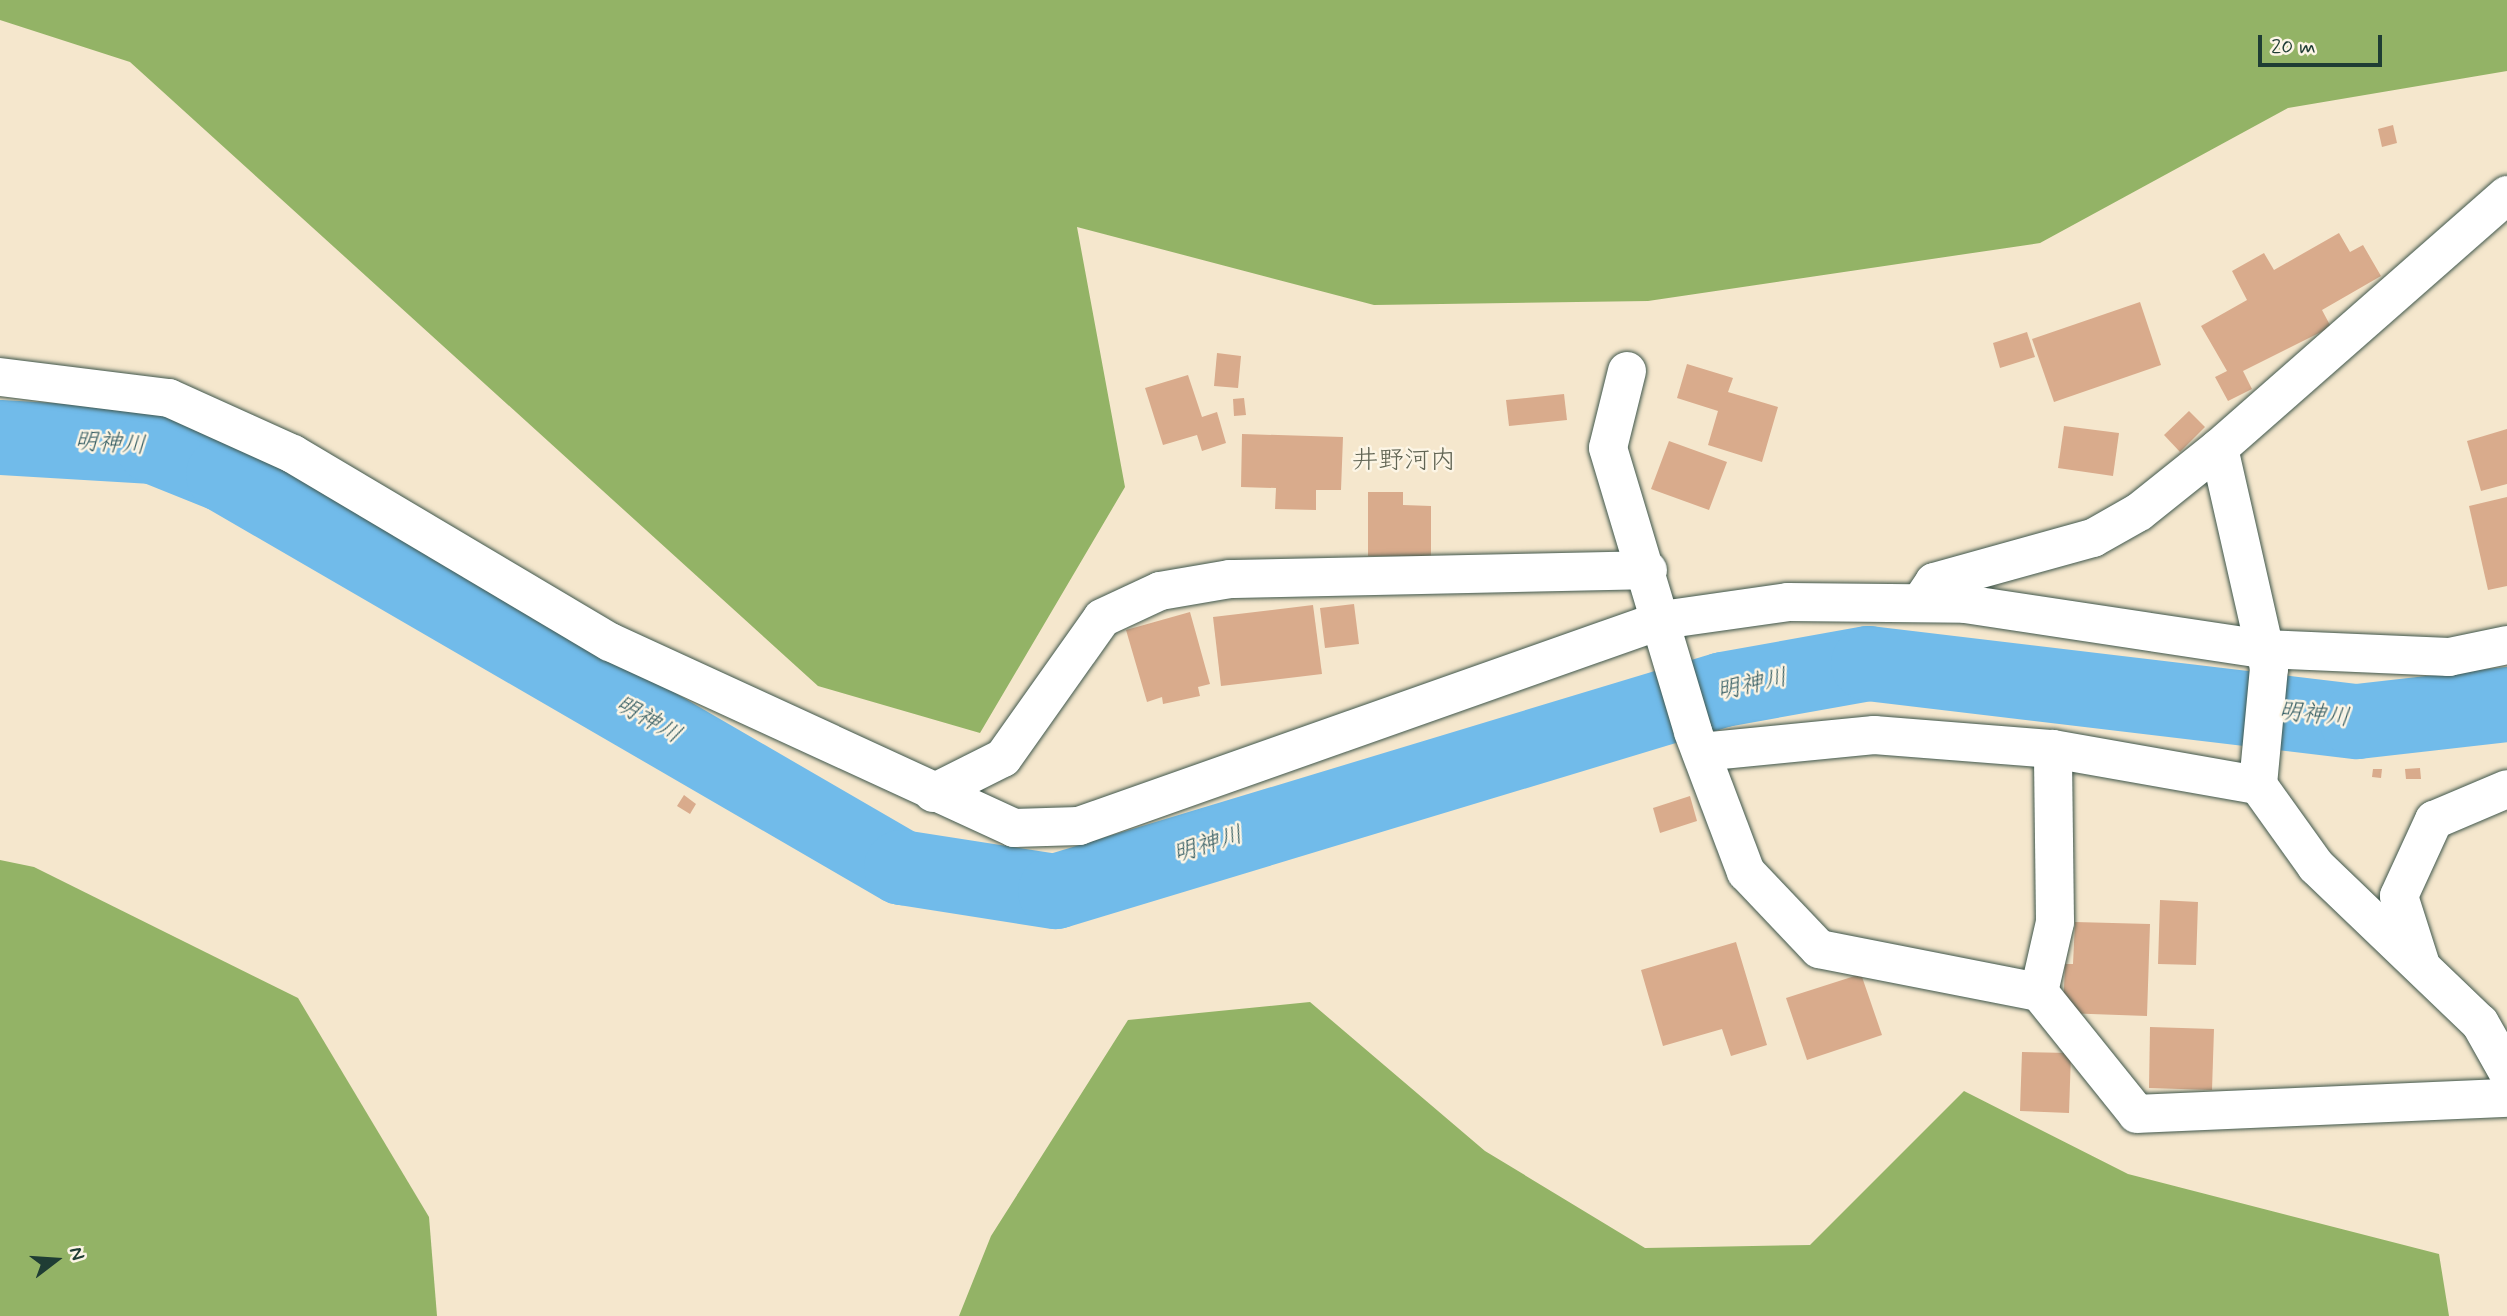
<!DOCTYPE html>
<html>
<head>
<meta charset="utf-8">
<style>
  body { margin:0 }
  #map { position:relative; width:2507px; height:1316px; overflow:hidden; background:#f5e7cd; font-family:Mynerve,"Klee One",sans-serif }
  div>[style] { position:absolute }
  [style*='--x'] { left:calc(var(--x)*1px); top:calc(var(--y)*1px); width:calc(var(--w)*1px); rotate:calc(var(--a)*1deg) }
  .forest>* { inset:0; background:#93b366 }
  .river>* { height:75px; margin:-37.5px; padding:0 37.5px; transform-origin:37.5px; border-radius:37.5px; background:#71bbea }
  .building>* { inset:0; background:#d9ab8c }
  .roads { filter:drop-shadow(0 0 2px #3f564b) drop-shadow(0 0 2px #3f564b) }
  .minor>* { height:38px; margin:-19px; padding:0 19px; transform-origin:19px; border-radius:19px; background:#fff }
  span { translate:-50% -50%; white-space:nowrap; text-align:center; line-height:1.15; -webkit-text-stroke:5px #fcf5e5; paint-order:stroke }
  .water-label { font-size:24px; color:#345c62; font-style:italic }
  .quarter-label { font-size:26px; color:#606453 }
  .north { position:absolute; left:21px; top:1225px; width:70px; height:70px; -webkit-text-stroke:5px #fcf5e5; paint-order:stroke; rotate:73deg; font-size:19px; font-weight:700; line-height:28px; text-align:center; color:#1f3d34 }
  .north::after { content:''; display:block; margin:auto; width:24px; height:32px; background:#1f3d34; clip-path:polygon(50% 0,100% 100%,50% 72%,0 100%) }
  .scale { position:absolute; left:2258px; top:35px; width:124px; height:32px; box-sizing:border-box; border:4px solid #1f3d34; border-top:0; padding-left:9px; font-size:21px; line-height:24px; white-space:nowrap; color:#1f3d34; -webkit-text-stroke:5px #fcf5e5; paint-order:stroke }
</style>
</head>
<body>
<div id="map">
  <div class="forest">
    <div style="clip-path:polygon(0 0,2507px 0,2507px 71px,2288px 108px,2040px 243px,1648px 301px,1374px 305px,1077px 227px,1125px 487px,980px 733px,818px 686px,130px 62px,0 20px)"></div>
    <div style="clip-path:polygon(0 860px,34px 867px,298px 998px,429px 1217px,437px 1316px,0 1316px)"></div>
    <div style="clip-path:polygon(1310px 1002px,1485px 1151px,1645px 1248px,1810px 1245px,1964px 1091px,2128px 1174px,2439px 1254px,2449px 1316px,959px 1316px,991px 1236px,1128px 1020px)"></div>
  </div>
  <div class="river">
    <div style="--x:0;--y:437;--w:153;--a:3.4"></div>
    <div style="--x:153;--y:446;--w:75;--a:21.8"></div>
    <div style="--x:223;--y:474;--w:784;--a:30.1"></div>
    <div style="--x:901;--y:867;--w:156;--a:8.9"></div>
    <div style="--x:1055;--y:891;--w:698;--a:-16.83"></div>
    <div style="--x:1723;--y:689;--w:147;--a:-10.2"></div>
    <div style="--x:1868;--y:663;--w:492;--a:6.8"></div>
    <div style="--x:2357;--y:721;--w:151;--a:-6.5"></div>
  </div>
  <div class="building">
    <div style="clip-path:polygon(2393px 125px,2397px 143px,2382px 147px,2378px 129px)"></div>
    <div style="clip-path:polygon(2339px 233px,2350px 252px,2363px 245px,2381px 276px,2322px 310px,2331px 327px,2243px 371px,2252px 389px,2228px 401px,2215px 377px,2227px 371px,2201px 326px,2247px 300px,2232px 271px,2264px 253px,2274px 270px)"></div>
    <div style="clip-path:polygon(2140px 302px,2161px 365px,2054px 402px,2032px 339px)"></div>
    <div style="clip-path:polygon(2027px 332px,2035px 357px,2000px 368px,1993px 343px)"></div>
    <div style="clip-path:polygon(1217px 353px,1241px 356px,1238px 388px,1214px 386px)"></div>
    <div style="clip-path:polygon(1687px 364px,1733px 378px,1728px 392px,1778px 407px,1762px 462px,1708px 445px,1718px 411px,1677px 398px)"></div>
    <div style="clip-path:polygon(1188px 375px,1202px 417px,1217px 412px,1226px 443px,1202px 451px,1197px 435px,1163px 445px,1145px 388px)"></div>
    <div style="clip-path:polygon(1564px 394px,1567px 420px,1509px 426px,1506px 400px)"></div>
    <div style="clip-path:polygon(1244px 398px,1246px 415px,1234px 416px,1233px 399px)"></div>
    <div style="clip-path:polygon(2189px 411px,2205px 427px,2180px 452px,2164px 435px)"></div>
    <div style="clip-path:polygon(2064px 426px,2119px 433px,2113px 476px,2058px 468px)"></div>
    <div style="clip-path:polygon(2507px 429px,2507px 484px,2481px 491px,2467px 441px)"></div>
    <div style="clip-path:polygon(1242px 434px,1343px 437px,1341px 490px,1316px 490px,1316px 510px,1275px 509px,1276px 488px,1241px 487px)"></div>
    <div style="clip-path:polygon(1669px 441px,1727px 462px,1709px 510px,1651px 489px)"></div>
    <div style="clip-path:polygon(1368px 492px,1403px 492px,1403px 505px,1431px 506px,1431px 556px,1368px 556px)"></div>
    <div style="clip-path:polygon(2507px 497px,2507px 586px,2488px 590px,2469px 506px)"></div>
    <div style="clip-path:polygon(1354px 604px,1359px 644px,1325px 648px,1320px 608px)"></div>
    <div style="clip-path:polygon(1313px 605px,1322px 674px,1221px 686px,1213px 617px)"></div>
    <div style="clip-path:polygon(1190px 612px,1210px 684px,1198px 687px,1200px 696px,1163px 704px,1162px 697px,1147px 702px,1126px 630px)"></div>
    <div style="clip-path:polygon(2420px 768px,2421px 779px,2406px 779px,2405px 769px)"></div>
    <div style="clip-path:polygon(2373px 769px,2382px 769px,2381px 778px,2372px 777px)"></div>
    <div style="clip-path:polygon(684px 795px,696px 804px,690px 814px,677px 806px)"></div>
    <div style="clip-path:polygon(1690px 796px,1697px 821px,1660px 833px,1653px 808px)"></div>
    <div style="clip-path:polygon(2160px 900px,2198px 902px,2196px 965px,2158px 964px)"></div>
    <div style="clip-path:polygon(2075px 922px,2150px 924px,2147px 1016px,2063px 1013px,2065px 964px,2073px 964px)"></div>
    <div style="clip-path:polygon(1736px 942px,1767px 1045px,1731px 1056px,1722px 1029px,1663px 1046px,1641px 970px)"></div>
    <div style="clip-path:polygon(1861px 974px,1882px 1035px,1807px 1060px,1786px 998px)"></div>
    <div style="clip-path:polygon(2150px 1027px,2214px 1029px,2212px 1090px,2149px 1088px)"></div>
    <div style="clip-path:polygon(2022px 1052px,2071px 1053px,2069px 1113px,2020px 1111px)"></div>
  </div>
  <div class="roads">
    <div class="minor">
      <div style="--x:2507;--y:195;--w:383;--a:138.7"></div>
      <div style="--x:2219;--y:448;--w:226;--a:77.2"></div>
      <div style="--x:2269;--y:668;--w:118;--a:95.4"></div>
      <div style="--x:2258;--y:785;--w:100;--a:54.4"></div>
      <div style="--x:2316;--y:866;--w:227;--a:43.8"></div>
      <div style="--x:2480;--y:1023;--w:55;--a:60.6"></div>
      <div style="--x:1627;--y:371;--w:79;--a:103.9"></div>
      <div style="--x:1608;--y:448;--w:296;--a:73.3"></div>
      <div style="--x:1693;--y:732;--w:150;--a:69.3"></div>
      <div style="--x:1746;--y:872;--w:106;--a:46.5"></div>
      <div style="--x:1819;--y:949;--w:224;--a:11.1"></div>
      <div style="--x:2039;--y:992;--w:72;--a:-77.1"></div>
      <div style="--x:2055;--y:922;--w:173;--a:-90.7"></div>
      <div style="--x:0;--y:377;--w:170;--a:7.1"></div>
      <div style="--x:169;--y:398;--w:136;--a:24.3"></div>
      <div style="--x:293;--y:454;--w:369;--a:30.7"></div>
      <div style="--x:610;--y:642;--w:445;--a:24.7"></div>
      <div style="--x:1014;--y:828;--w:65;--a:-1.8"></div>
      <div style="--x:1079;--y:826;--w:618;--a:-19.46"></div>
      <div style="--x:1662;--y:620;--w:127;--a:-8.1"></div>
      <div style="--x:1788;--y:602;--w:177;--a:0.6"></div>
      <div style="--x:1965;--y:604;--w:302;--a:8.6"></div>
      <div style="--x:2264;--y:649;--w:185;--a:2.5"></div>
      <div style="--x:2449;--y:657;--w:59;--a:-11.7"></div>
      <div style="--x:1920;--y:603;--w:25;--a:-56"></div>
      <div style="--x:1934;--y:582;--w:165;--a:-15.5"></div>
      <div style="--x:2093;--y:538;--w:53;--a:-29.5"></div>
      <div style="--x:2139;--y:512;--w:102;--a:-38.7"></div>
      <div style="--x:1701;--y:752;--w:174;--a:-5.6"></div>
      <div style="--x:1874;--y:735;--w:180;--a:4.5"></div>
      <div style="--x:2053;--y:749;--w:208;--a:10"></div>
      <div style="--x:933;--y:793;--w:78;--a:-26.6"></div>
      <div style="--x:1003;--y:758;--w:171;--a:-54.7"></div>
      <div style="--x:1102;--y:618;--w:64;--a:-25"></div>
      <div style="--x:1160;--y:591;--w:71;--a:-9.7"></div>
      <div style="--x:1230;--y:579;--w:418;--a:-1.2"></div>
      <div style="--x:2420;--y:962;--w:69;--a:-107.7"></div>
      <div style="--x:2399;--y:896;--w:84;--a:-65.3"></div>
      <div style="--x:2434;--y:820;--w:79;--a:-23"></div>
      <div style="--x:2039;--y:992;--w:156;--a:51.2"></div>
      <div style="--x:2137;--y:1114;--w:370;--a:-2.5"></div>
    </div>
  </div>
  <div class="water-label">
    <span style="left:110px;top:444px;rotate:4deg">明神川</span>
    <span style="left:1752px;top:685px;rotate:-12deg">明神川</span>
    <span style="left:2314px;top:715px;rotate:6deg">明神川</span>
    <span style="left:648px;top:720px;rotate:30deg">明神川</span>
    <span style="left:1208px;top:845px;rotate:-17deg">明神川</span>
  </div>
  <div class="quarter-label">
    <span style="left:1404px;top:462px">井野河内</span>
  </div>
  <div class="north">N</div>
  <div class="scale">20 m</div>
</div>
</body>
</html>
